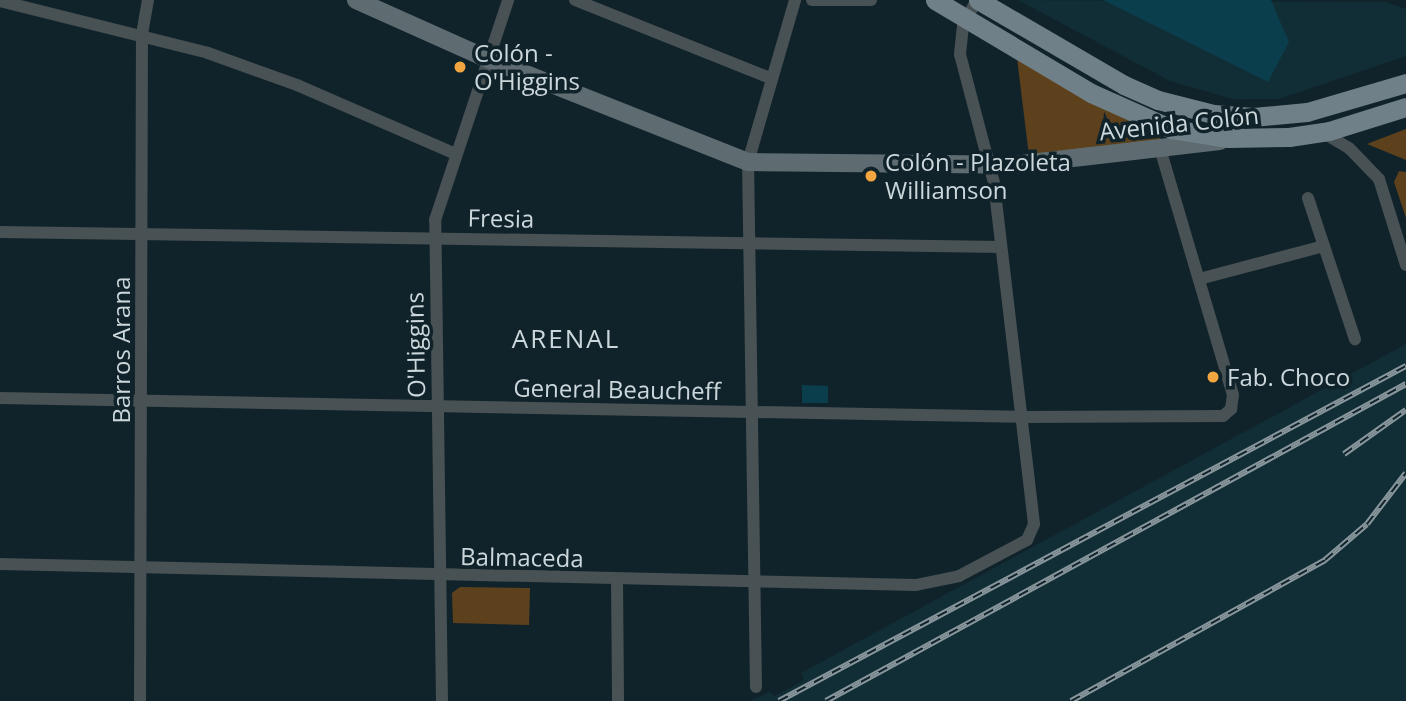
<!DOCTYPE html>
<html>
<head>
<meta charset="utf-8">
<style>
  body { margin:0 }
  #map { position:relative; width:1406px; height:701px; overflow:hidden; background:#11232a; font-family:"Open Sans",sans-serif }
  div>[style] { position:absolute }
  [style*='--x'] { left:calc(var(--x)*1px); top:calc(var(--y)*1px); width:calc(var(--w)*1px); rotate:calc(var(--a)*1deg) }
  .built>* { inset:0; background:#112d36 }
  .green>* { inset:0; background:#5d411d }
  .building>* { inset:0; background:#0b3e4d }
  .street>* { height:12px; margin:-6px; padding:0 6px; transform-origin:6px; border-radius:6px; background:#485154 }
  .secondary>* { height:18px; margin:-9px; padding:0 9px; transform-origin:9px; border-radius:9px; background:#5e6c71 }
  .primary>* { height:19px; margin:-9.5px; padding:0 9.5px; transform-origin:9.5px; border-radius:9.5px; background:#6f8088 }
  .rail>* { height:6px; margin-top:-3px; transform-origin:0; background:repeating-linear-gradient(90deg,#11232a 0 10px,#89979c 0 20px); box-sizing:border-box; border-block:2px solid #89979c }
  .dots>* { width:19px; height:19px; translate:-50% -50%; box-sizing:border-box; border:4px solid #11232a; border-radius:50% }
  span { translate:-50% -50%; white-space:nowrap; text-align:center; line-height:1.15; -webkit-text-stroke:7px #11232a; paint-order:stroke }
  .poi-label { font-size:24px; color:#cbd7db }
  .left { translate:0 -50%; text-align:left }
  .street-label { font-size:24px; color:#cbd7db }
  .neighbourhood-label { font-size:26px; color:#cbd7db; letter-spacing:2px }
</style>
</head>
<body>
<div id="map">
  <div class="built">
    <div style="clip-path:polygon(1018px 0,1386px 2px,1406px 9px,1406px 56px,1279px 99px,1233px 99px,1170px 81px)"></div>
    <div style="clip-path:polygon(1406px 344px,1406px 701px,750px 701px,769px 692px,775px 696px,804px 680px,801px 673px)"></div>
  </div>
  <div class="green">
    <div style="clip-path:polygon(1017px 58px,1162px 133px,1160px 140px,1029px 156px)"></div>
    <div style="clip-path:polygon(1406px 129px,1406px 160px,1367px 144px,1372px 142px)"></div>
    <div style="clip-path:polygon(1399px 171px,1406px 172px,1406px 218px,1394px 182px)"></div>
    <div style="clip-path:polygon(460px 587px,530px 588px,529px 625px,453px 623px,452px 593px)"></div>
  </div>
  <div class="building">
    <div style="clip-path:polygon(1103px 0,1271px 0,1289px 42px,1268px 82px)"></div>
    <div style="clip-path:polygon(802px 385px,828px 386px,828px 403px,802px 403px)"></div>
  </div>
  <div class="street">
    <div style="--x:575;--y:0;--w:210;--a:21.8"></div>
    <div style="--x:812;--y:0;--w:59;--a:0"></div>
    <div style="--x:0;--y:1;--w:214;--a:14"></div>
    <div style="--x:208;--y:53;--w:95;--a:19.8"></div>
    <div style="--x:297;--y:85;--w:173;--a:23.5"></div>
    <div style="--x:1322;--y:132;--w:31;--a:31"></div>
    <div style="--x:1349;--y:148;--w:43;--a:45.9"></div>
    <div style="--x:1379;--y:179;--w:90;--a:72.6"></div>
    <div style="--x:1308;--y:198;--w:149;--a:71.6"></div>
    <div style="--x:0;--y:232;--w:1001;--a:0.86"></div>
    <div style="--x:1199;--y:279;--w:129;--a:-14.8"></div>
    <div style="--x:0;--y:398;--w:1023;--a:1.06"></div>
    <div style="--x:1023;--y:417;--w:200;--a:-0.3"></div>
    <div style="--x:1223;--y:416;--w:11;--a:-41"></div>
    <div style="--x:1231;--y:409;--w:14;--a:-82"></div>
    <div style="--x:1233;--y:395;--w:258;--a:-106.5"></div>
    <div style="--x:0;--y:564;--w:916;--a:1.31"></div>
    <div style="--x:916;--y:585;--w:44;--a:-11.8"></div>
    <div style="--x:959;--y:576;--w:77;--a:-27.9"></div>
    <div style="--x:1027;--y:540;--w:17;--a:-66"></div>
    <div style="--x:1034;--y:524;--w:343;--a:-96.7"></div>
    <div style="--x:994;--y:183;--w:133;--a:-104.8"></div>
    <div style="--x:960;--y:54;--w:29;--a:-84"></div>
    <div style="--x:963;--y:25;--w:29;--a:-61"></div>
    <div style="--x:617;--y:580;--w:121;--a:89.5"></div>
    <div style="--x:756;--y:687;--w:525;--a:-90.87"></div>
    <div style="--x:748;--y:162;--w:169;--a:-73.8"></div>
    <div style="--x:140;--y:701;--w:667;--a:-89.83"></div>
    <div style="--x:142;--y:34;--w:35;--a:-80"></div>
    <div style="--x:442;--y:701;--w:481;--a:-90.8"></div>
    <div style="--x:435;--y:220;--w:232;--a:-71.6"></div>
  </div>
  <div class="secondary">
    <div style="--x:356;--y:0;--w:145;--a:24.1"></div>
    <div style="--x:488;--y:59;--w:280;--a:21.6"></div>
    <div style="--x:748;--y:162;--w:265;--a:0.6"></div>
    <div style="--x:1013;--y:165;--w:208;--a:-6.6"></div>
  </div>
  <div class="primary">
    <div style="--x:935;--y:0;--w:182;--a:30.8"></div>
    <div style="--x:1091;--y:93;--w:89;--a:24"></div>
    <div style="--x:1172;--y:129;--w:57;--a:9.1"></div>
    <div style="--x:1228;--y:138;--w:61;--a:-0.9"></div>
    <div style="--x:1289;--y:137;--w:40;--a:-8.5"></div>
    <div style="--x:1329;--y:131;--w:81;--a:-17.3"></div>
    <div style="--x:978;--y:0;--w:169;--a:30.2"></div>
    <div style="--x:1124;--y:85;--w:37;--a:24"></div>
    <div style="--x:1158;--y:100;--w:57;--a:14.3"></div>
    <div style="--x:1213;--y:114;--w:40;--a:4.3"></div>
    <div style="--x:1253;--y:117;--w:54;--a:-5.3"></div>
    <div style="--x:1307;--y:112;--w:103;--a:-16.3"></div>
  </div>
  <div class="rail">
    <div style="--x:1344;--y:454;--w:76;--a:-35.4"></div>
    <div style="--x:779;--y:701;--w:711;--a:-28.12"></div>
    <div style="--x:826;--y:701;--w:661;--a:-28.66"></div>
    <div style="--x:1071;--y:701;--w:291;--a:-29"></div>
    <div style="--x:1325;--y:560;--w:55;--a:-40.6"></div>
    <div style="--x:1367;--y:524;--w:64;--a:-52.6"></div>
  </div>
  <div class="dots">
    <div style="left:460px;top:67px;background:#f1a640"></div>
    <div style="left:871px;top:176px;background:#f1a640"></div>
    <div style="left:1213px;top:377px;background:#f1a640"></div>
  </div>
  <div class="poi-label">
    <span class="left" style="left:474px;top:67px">Colón -<br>O'Higgins</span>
    <span class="left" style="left:885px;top:176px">Colón - Plazoleta<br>Williamson</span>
    <span class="left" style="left:1227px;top:377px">Fab. Choco</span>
  </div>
  <div class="street-label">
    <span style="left:1179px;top:123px;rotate:-6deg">Avenida Colón</span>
    <span style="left:501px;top:218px;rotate:1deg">Fresia</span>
    <span style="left:415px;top:345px;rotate:-91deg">O'Higgins</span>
    <span style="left:121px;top:350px;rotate:-90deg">Barros Arana</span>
    <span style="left:617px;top:389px;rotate:1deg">General Beaucheff</span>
    <span style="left:522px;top:557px;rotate:1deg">Balmaceda</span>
  </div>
  <div class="neighbourhood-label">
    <span style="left:566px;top:339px">ARENAL</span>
  </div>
</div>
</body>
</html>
